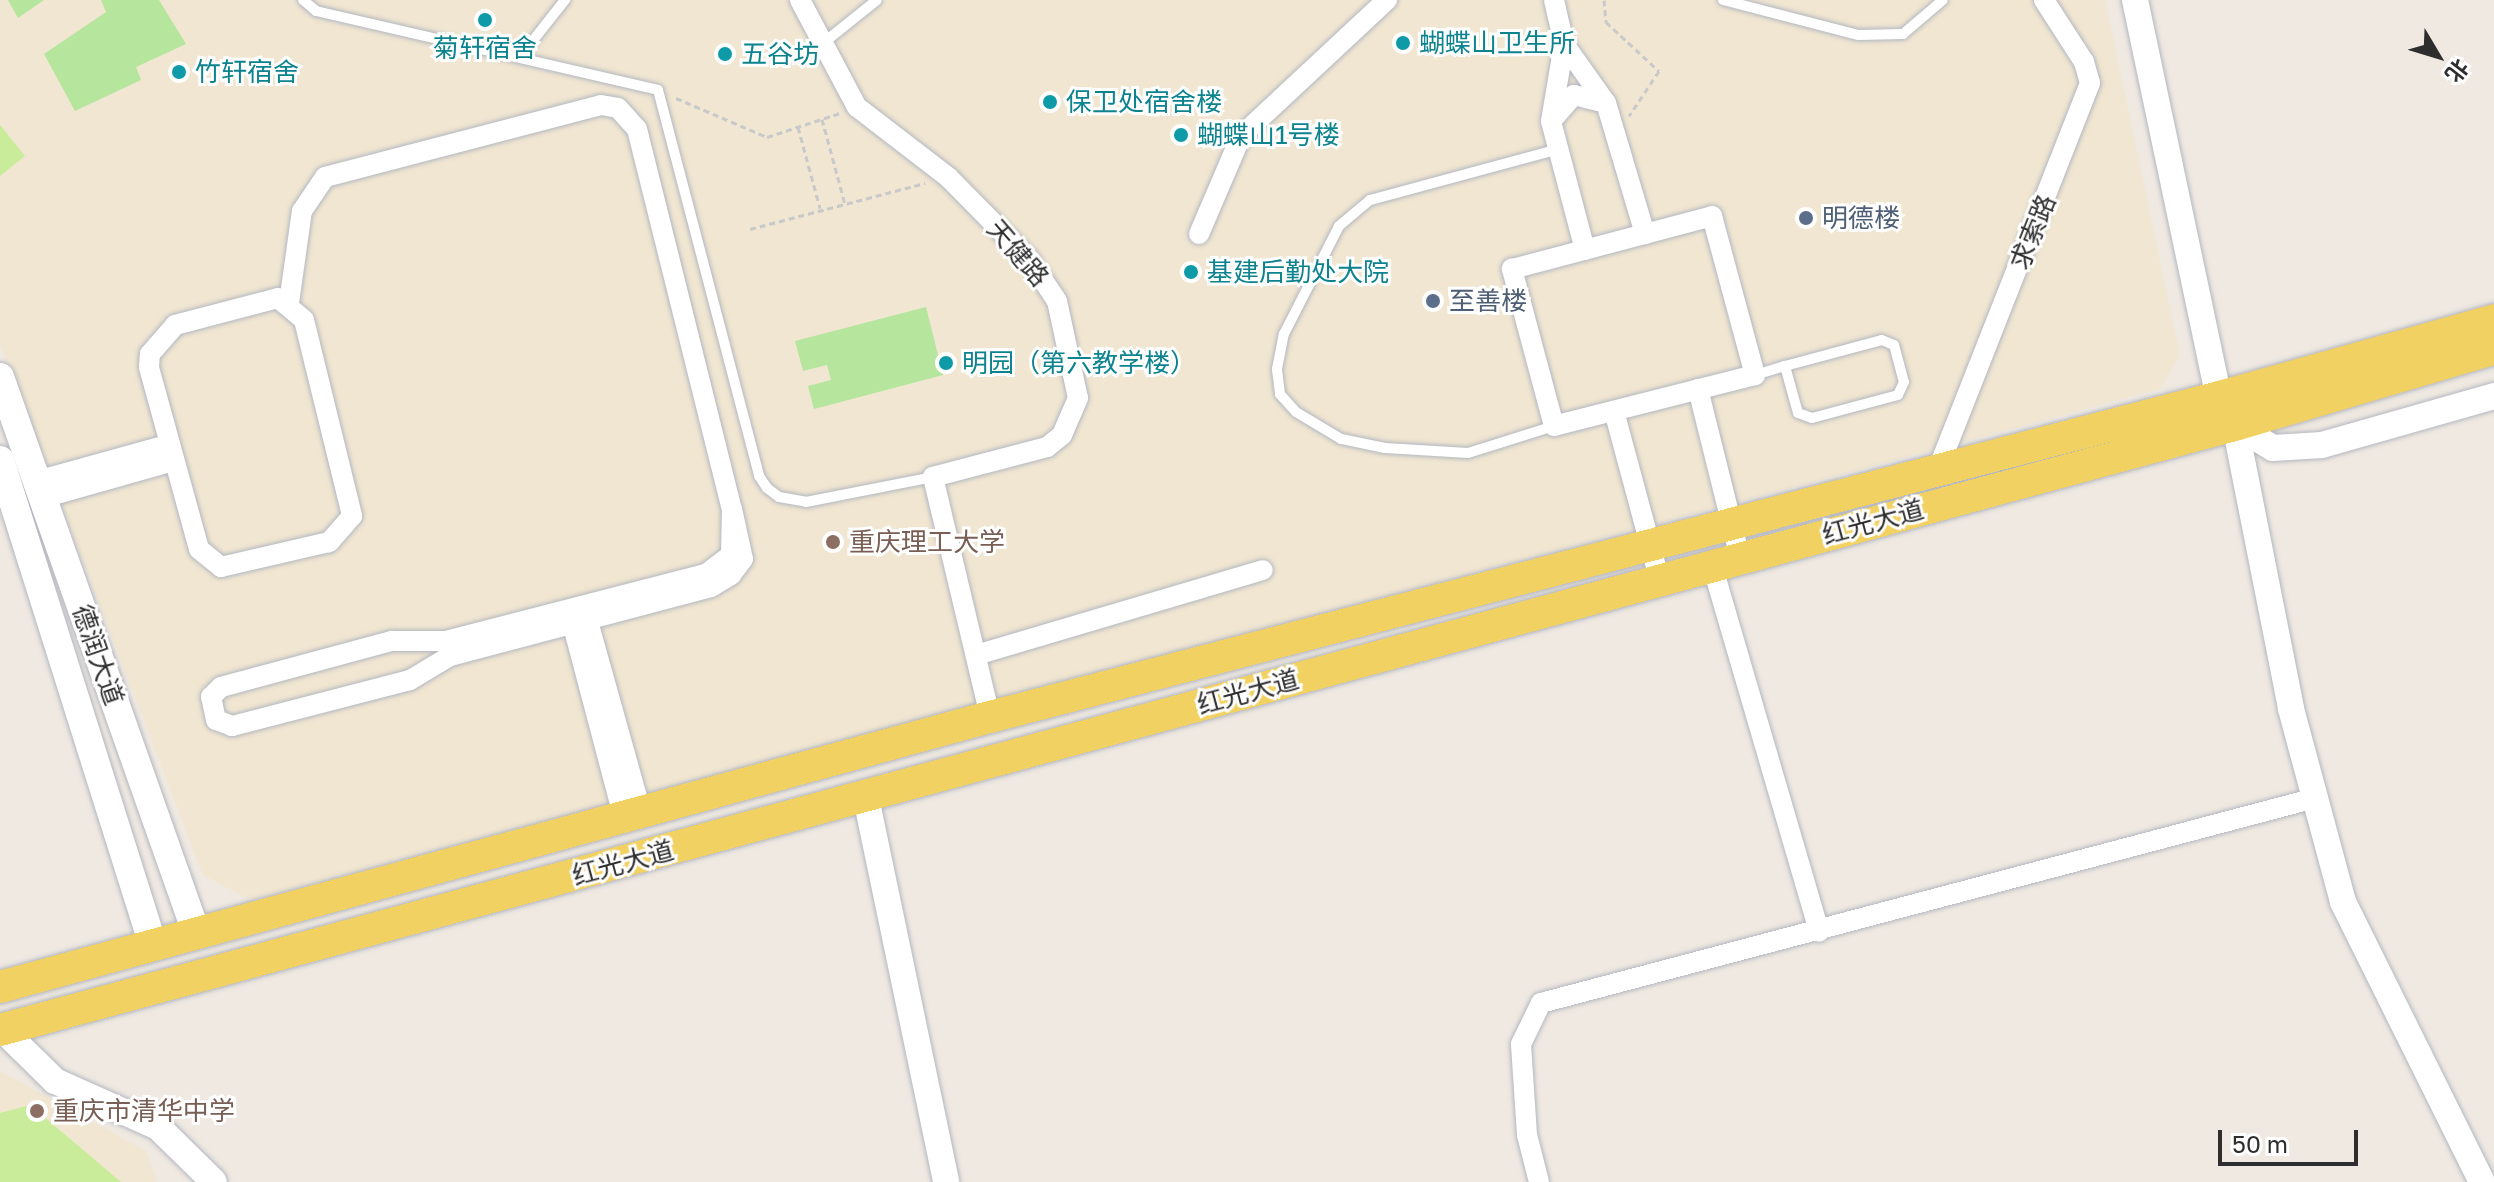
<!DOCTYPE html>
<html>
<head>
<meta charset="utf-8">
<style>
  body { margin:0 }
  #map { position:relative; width:2494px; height:1182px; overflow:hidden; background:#efe9e1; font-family:"Golos Text","Noto Sans SC",sans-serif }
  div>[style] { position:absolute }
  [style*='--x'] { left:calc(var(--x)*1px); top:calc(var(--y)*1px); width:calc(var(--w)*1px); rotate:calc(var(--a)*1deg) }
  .education>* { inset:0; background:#f0e6d1 }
  .green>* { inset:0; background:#b6e59e }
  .pitch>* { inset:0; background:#c9ec9a }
  .path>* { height:3px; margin-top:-1.5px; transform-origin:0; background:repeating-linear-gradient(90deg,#c9c9c9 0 6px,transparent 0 10px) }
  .roads { filter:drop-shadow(0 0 2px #b4b7c1) drop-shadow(0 0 2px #b4b7c1) }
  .service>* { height:10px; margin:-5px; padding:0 5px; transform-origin:5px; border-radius:5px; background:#fff }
  .minor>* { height:20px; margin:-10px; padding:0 10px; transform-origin:10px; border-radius:10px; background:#fff }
  .tertiary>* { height:26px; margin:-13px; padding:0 13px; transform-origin:13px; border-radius:13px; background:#fff }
  .secondary>* { height:28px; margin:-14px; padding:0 14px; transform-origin:14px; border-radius:14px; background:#fff }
  .primary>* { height:32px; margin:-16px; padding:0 16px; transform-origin:16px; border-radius:16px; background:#f2d163 }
  .dots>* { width:22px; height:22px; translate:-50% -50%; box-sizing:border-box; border:4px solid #fff; border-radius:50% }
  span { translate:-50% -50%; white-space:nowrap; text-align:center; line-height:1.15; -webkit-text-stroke:6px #fff; paint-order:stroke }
  .culture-label { font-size:26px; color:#0d838f }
  .left { translate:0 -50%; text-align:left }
  .service-label { font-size:26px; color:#4e5e75 }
  .street-label { font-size:26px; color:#2e2e2e }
  .education-label { font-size:26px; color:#785e54 }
  .north { position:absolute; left:2398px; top:16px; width:80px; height:80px; -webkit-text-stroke:6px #fff; paint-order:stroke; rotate:128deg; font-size:22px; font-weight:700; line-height:32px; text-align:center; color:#2e2e2e }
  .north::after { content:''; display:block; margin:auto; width:28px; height:36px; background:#2e2e2e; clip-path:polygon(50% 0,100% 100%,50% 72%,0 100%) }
  .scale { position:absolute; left:2218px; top:1130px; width:140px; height:36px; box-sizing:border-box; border:4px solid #2e2e2e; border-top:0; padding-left:10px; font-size:24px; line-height:28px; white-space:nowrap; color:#2e2e2e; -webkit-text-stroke:6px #fff; paint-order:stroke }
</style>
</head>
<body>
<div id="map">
  <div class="education">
    <div style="clip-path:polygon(0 0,2105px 0,2180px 356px,2160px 389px,251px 900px,203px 875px,0 344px)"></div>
    <div style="clip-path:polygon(0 1071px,146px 1151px,157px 1182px,0 1182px)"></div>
  </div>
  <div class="green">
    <div style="clip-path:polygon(8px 0,44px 0,18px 18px)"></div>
    <div style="clip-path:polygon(101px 0,159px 0,186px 44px,136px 67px,141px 80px,75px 111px,44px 54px,106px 12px)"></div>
    <div style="clip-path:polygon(926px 307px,943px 375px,814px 409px,808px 386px,831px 380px,827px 365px,803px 371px,795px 341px)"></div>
  </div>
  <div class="pitch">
    <div style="clip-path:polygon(0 125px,25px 156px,0 176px)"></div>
    <div style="clip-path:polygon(30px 1105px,121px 1182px,0 1182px,0 1113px)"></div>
  </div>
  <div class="path">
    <div style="--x:1604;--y:0;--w:22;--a:85"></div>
    <div style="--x:1606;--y:22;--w:72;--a:42.8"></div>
    <div style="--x:1659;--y:71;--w:54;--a:123.7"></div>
    <div style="--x:676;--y:98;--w:99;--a:23.2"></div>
    <div style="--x:767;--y:137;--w:77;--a:-18.2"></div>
    <div style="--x:822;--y:119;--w:88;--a:74.9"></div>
    <div style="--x:798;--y:127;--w:84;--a:74.8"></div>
    <div style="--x:750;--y:229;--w:181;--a:-14.7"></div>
  </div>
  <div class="roads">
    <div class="service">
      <div style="--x:303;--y:0;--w:17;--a:40"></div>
      <div style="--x:316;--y:11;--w:351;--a:13"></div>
      <div style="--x:658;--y:90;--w:399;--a:75.3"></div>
      <div style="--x:759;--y:476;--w:14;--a:56"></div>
      <div style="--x:767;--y:488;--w:15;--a:37"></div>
      <div style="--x:779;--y:497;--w:27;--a:10"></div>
      <div style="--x:806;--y:502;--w:129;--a:-11.1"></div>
      <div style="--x:1723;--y:0;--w:139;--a:14.5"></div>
      <div style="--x:1858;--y:35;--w:45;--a:-1.3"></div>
      <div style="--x:1903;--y:34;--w:52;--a:-40.4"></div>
      <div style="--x:822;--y:44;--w:70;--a:-38.7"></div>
      <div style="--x:520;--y:57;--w:73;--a:-51.7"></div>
      <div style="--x:1755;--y:375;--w:31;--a:-17"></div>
      <div style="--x:1785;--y:366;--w:100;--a:-15"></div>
      <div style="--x:1882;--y:340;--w:13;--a:23"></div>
      <div style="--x:1894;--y:345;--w:38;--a:75"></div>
      <div style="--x:1904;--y:382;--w:14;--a:115"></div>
      <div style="--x:1898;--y:395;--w:89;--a:165"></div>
      <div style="--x:1812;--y:418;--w:15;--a:-160"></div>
      <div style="--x:1798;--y:413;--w:49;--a:-105.5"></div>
      <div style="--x:1554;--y:426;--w:90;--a:162.6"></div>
      <div style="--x:1468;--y:453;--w:83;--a:-176.6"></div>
      <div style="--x:1385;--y:448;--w:45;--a:-168.4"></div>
      <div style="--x:1341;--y:439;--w:52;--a:-149"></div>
      <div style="--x:1296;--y:412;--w:24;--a:-132"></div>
      <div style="--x:1280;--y:394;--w:25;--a:-97"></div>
      <div style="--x:1277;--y:369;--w:36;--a:-79"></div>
      <div style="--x:1284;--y:334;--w:121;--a:-63"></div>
      <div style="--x:1339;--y:226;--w:40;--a:-40"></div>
      <div style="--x:1370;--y:200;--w:196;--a:-15.1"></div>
    </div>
    <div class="minor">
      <div style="--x:800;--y:0;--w:121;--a:62"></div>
      <div style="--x:857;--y:107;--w:115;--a:37.6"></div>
      <div style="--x:948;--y:177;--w:115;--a:45.4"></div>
      <div style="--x:1029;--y:259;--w:50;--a:56.3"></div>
      <div style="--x:1057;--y:301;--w:99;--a:77.8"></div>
      <div style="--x:1078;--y:398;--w:40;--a:113.4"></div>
      <div style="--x:1062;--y:435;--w:19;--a:141"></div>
      <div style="--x:1047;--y:447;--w:118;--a:165.3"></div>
      <div style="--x:933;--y:477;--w:247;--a:76.6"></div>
      <div style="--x:1554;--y:0;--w:45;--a:77.2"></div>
      <div style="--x:1552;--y:120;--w:33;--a:-49"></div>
      <div style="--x:1574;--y:95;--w:33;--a:14"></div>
      <div style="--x:1712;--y:216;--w:165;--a:74.9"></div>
      <div style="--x:1755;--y:375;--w:207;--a:165.8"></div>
      <div style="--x:1554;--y:426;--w:163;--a:-105"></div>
      <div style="--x:1512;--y:269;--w:207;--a:-14.8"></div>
      <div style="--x:1199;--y:234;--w:107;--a:-66.8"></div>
      <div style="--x:1241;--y:136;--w:200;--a:-43"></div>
      <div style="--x:1585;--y:250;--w:133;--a:-104.8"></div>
      <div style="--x:1551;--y:121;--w:78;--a:-80.4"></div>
      <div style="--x:1564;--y:44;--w:72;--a:54.6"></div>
      <div style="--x:1606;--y:103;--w:137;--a:73.4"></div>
      <div style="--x:278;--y:298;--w:34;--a:40"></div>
      <div style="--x:304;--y:320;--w:202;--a:76.2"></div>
      <div style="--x:352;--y:516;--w:35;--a:131"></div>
      <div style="--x:329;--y:542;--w:111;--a:167"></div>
      <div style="--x:221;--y:567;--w:28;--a:-141"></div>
      <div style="--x:199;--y:549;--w:189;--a:-105.4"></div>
      <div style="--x:149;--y:367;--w:13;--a:-86"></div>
      <div style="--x:150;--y:354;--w:38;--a:-49"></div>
      <div style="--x:175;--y:325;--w:106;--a:-14.7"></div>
      <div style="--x:289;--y:303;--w:93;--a:-82"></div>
      <div style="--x:302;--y:211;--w:41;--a:-55.9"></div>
      <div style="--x:325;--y:177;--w:285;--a:-14.6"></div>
      <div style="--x:601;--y:105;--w:17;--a:10"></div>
      <div style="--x:618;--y:108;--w:28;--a:48"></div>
      <div style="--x:637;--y:129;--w:392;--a:76"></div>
      <div style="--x:1698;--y:389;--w:173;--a:76"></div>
      <div style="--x:1614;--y:411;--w:173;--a:74.9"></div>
      <div style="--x:1938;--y:469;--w:415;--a:-68.5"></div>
      <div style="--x:2090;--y:83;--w:22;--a:-106"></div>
      <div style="--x:2084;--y:62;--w:74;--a:-122.8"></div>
      <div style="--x:37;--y:481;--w:138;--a:-15.5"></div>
      <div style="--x:43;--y:498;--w:136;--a:-15.8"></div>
      <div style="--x:732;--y:509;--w:51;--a:77.6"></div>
      <div style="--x:743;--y:559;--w:20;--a:127"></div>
      <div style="--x:731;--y:575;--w:23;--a:149"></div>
      <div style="--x:711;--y:587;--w:270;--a:165.2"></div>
      <div style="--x:450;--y:656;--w:47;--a:149"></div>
      <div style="--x:410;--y:680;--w:184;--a:165.5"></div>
      <div style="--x:232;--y:726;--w:17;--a:-159"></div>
      <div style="--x:216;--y:720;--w:24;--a:-102"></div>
      <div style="--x:211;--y:697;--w:14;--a:-45"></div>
      <div style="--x:221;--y:687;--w:177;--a:-15.1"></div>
      <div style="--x:392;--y:641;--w:54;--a:0"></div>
      <div style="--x:446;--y:641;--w:268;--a:-14.5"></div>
      <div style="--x:706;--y:574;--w:31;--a:-37"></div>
      <div style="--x:731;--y:555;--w:46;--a:-88.8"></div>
      <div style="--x:1712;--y:565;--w:382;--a:73.7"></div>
      <div style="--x:584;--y:607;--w:212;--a:74.4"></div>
      <div style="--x:569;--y:611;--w:212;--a:75.2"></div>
      <div style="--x:976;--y:655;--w:299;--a:-16.5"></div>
      <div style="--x:1539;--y:1182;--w:49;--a:-104.3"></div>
      <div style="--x:1527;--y:1135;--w:91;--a:-93.8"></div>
      <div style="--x:1521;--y:1044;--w:46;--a:-64"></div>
      <div style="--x:1541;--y:1003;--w:801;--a:-14.83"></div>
    </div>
    <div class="tertiary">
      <div style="--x:2135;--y:0;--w:406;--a:78.1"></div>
      <div style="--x:2235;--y:425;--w:289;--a:78.8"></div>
      <div style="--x:2291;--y:709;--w:200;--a:74.9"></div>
      <div style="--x:2343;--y:902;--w:313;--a:63.6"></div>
      <div style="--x:2235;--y:425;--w:44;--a:31.2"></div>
      <div style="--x:2273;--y:448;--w:49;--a:-3.5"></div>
      <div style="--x:2322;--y:445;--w:179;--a:-15.9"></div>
      <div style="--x:866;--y:798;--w:392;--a:78.2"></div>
      <div style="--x:2;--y:1029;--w:74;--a:44.5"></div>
      <div style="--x:55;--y:1081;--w:113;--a:24.1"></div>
      <div style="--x:158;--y:1127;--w:78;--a:44.5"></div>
    </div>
    <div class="secondary">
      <div style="--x:0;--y:377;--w:589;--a:70.55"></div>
      <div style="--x:0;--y:460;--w:509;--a:72.49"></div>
    </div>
    <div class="primary">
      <div style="--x:0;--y:987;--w:1026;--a:-15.26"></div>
      <div style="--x:990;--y:717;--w:1270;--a:-14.59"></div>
      <div style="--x:2219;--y:397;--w:286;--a:-15.6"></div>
      <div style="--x:0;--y:1030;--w:2315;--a:-15.15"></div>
      <div style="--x:2235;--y:425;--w:270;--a:-16.4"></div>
    </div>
  </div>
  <div class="dots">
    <div style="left:485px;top:20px;background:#0f9aa8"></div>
    <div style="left:1403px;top:43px;background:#0f9aa8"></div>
    <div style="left:725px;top:54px;background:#0f9aa8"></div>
    <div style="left:179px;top:72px;background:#0f9aa8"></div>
    <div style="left:1050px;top:102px;background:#0f9aa8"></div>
    <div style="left:1181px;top:135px;background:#0f9aa8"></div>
    <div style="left:1806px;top:218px;background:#5c6f8a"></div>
    <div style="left:1191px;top:272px;background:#0f9aa8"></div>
    <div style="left:1433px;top:301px;background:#5c6f8a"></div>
    <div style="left:946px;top:363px;background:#0f9aa8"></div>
    <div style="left:833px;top:542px;background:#8d6e63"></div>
    <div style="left:37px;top:1111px;background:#8d6e63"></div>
  </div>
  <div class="culture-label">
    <span class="left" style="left:1419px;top:43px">蝴蝶山卫生所</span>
    <span style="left:485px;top:48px">菊轩宿舍</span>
    <span class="left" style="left:741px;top:54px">五谷坊</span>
    <span class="left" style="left:195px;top:72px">竹轩宿舍</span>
    <span class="left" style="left:1066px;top:102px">保卫处宿舍楼</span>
    <span class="left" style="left:1197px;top:135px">蝴蝶山1号楼</span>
    <span class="left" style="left:1207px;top:272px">基建后勤处大院</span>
    <span class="left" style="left:962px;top:363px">明园（第六教学楼）</span>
  </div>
  <div class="service-label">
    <span class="left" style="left:1822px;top:218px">明德楼</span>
    <span class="left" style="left:1449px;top:301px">至善楼</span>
  </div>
  <div class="street-label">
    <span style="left:2033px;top:232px;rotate:-68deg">求索路</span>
    <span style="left:1018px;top:253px;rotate:49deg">天健路</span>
    <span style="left:1873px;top:522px;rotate:-15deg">红光大道</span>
    <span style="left:98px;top:655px;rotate:71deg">德润大道</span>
    <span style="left:1248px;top:692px;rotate:-15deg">红光大道</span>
    <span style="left:623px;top:863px;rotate:-15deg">红光大道</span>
  </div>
  <div class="education-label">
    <span class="left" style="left:849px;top:542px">重庆理工大学</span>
    <span class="left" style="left:53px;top:1111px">重庆市清华中学</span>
  </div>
  <div class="north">北</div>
  <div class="scale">50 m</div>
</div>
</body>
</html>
